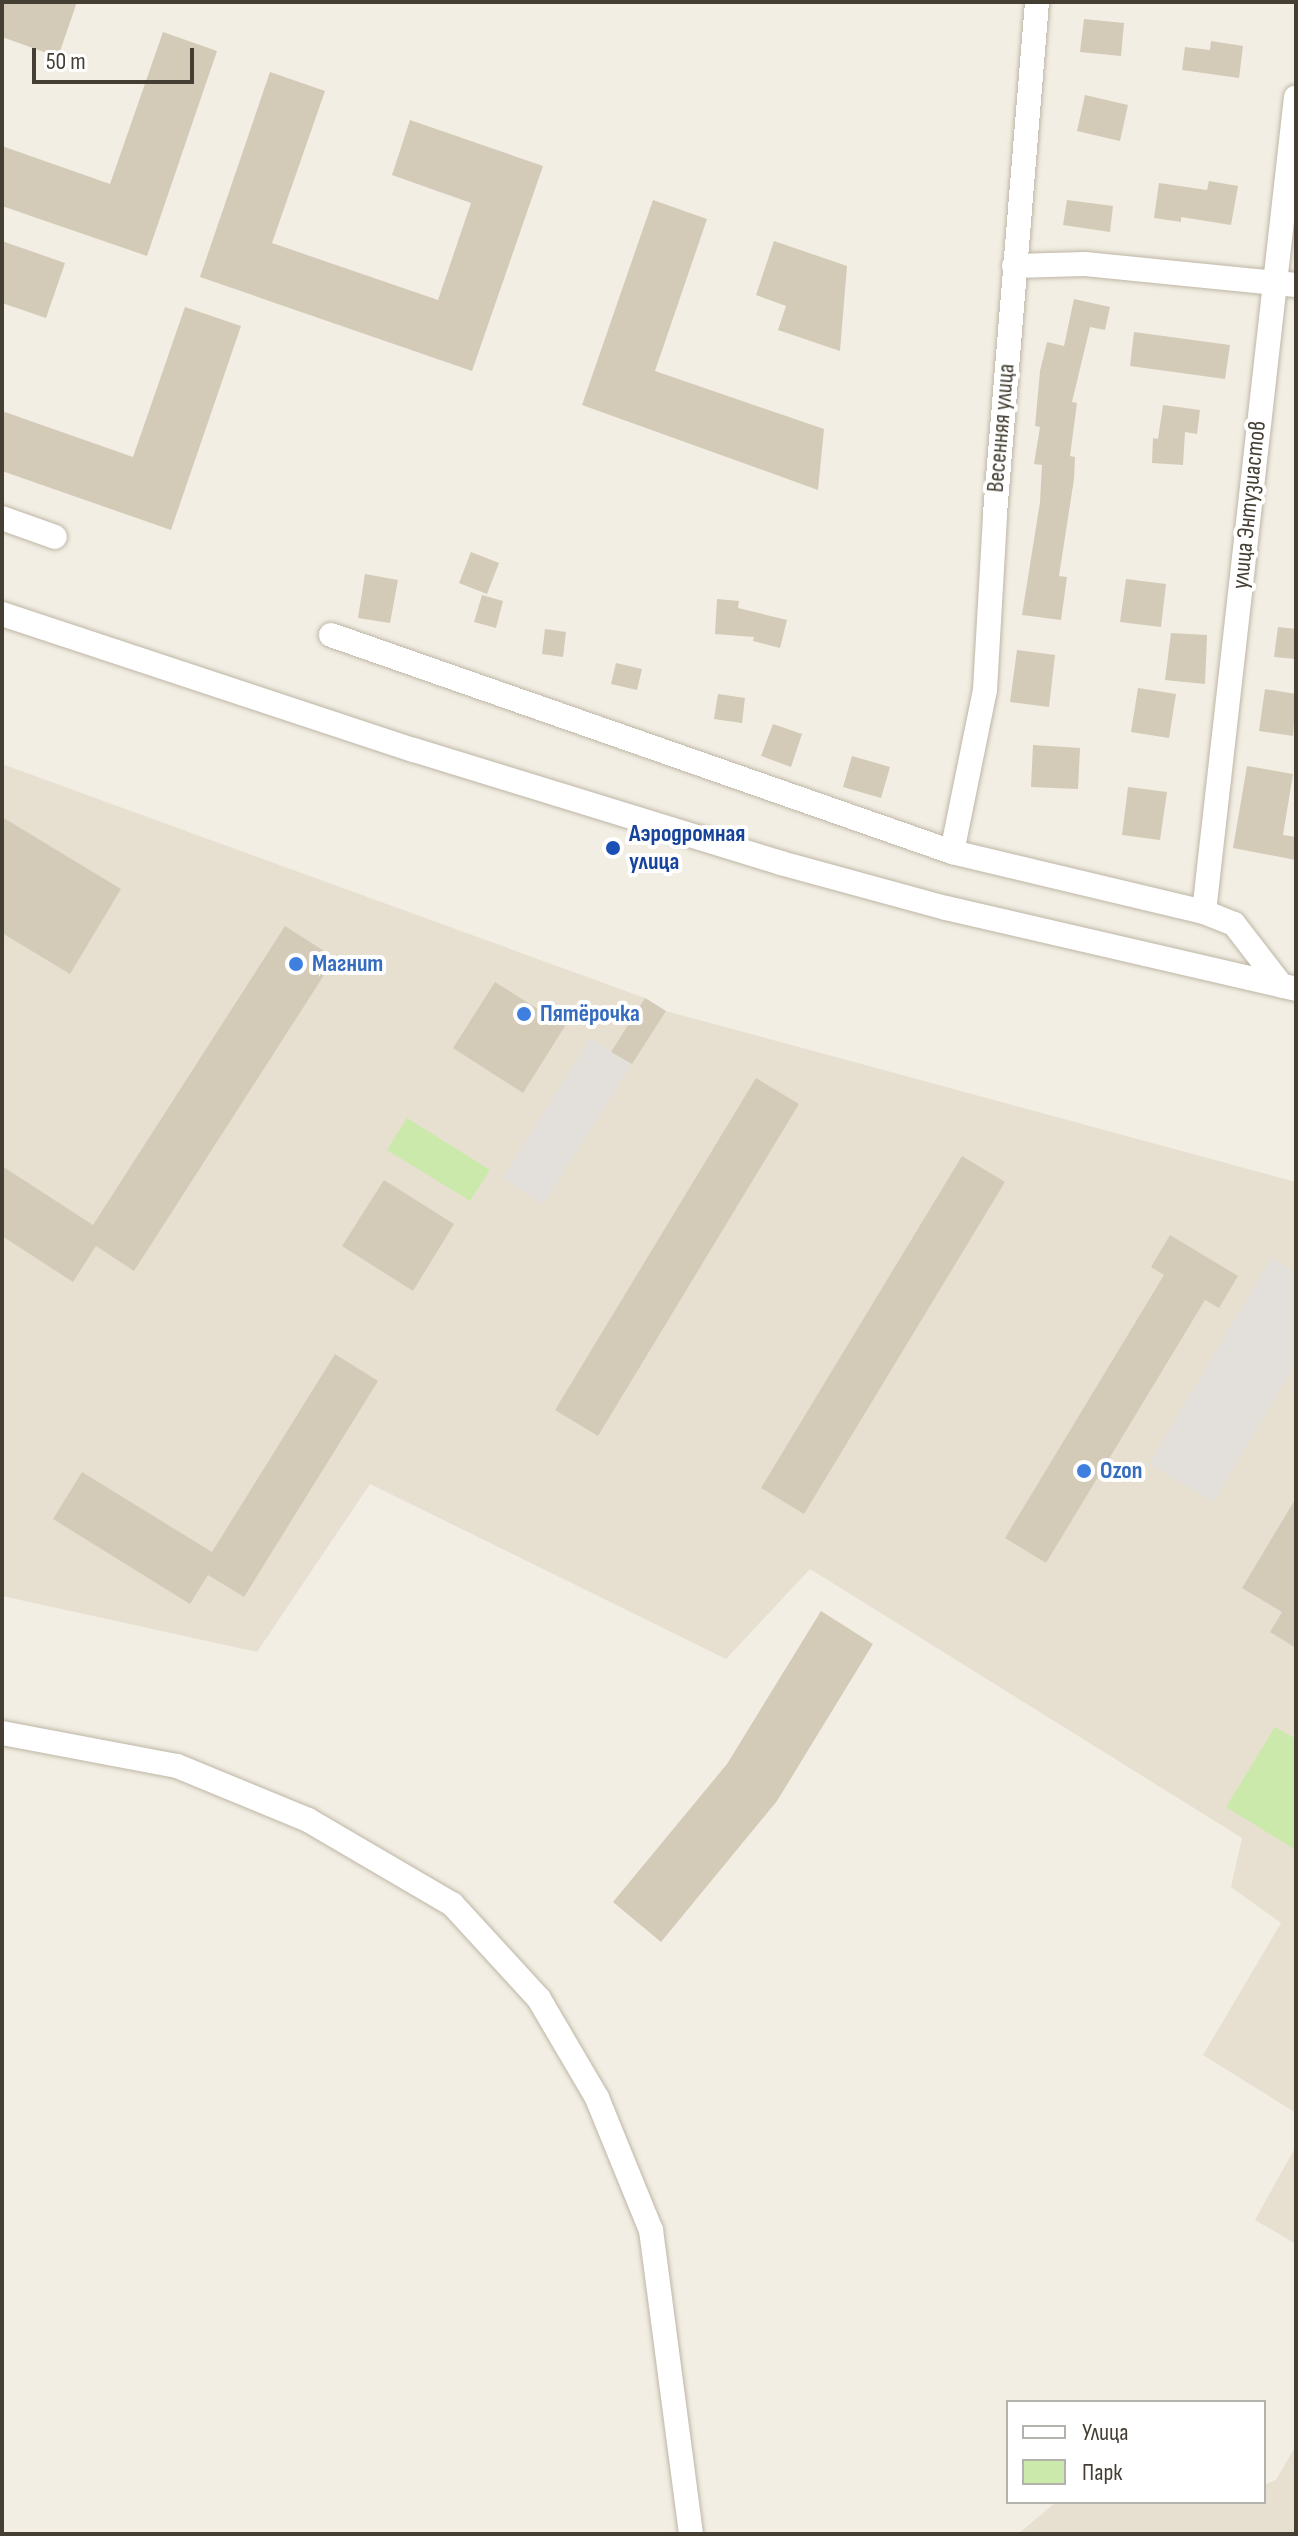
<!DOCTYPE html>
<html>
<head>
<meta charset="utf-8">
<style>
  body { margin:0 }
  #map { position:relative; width:1298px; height:2536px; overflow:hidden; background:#f2eee3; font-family:"Sofia Sans Condensed",sans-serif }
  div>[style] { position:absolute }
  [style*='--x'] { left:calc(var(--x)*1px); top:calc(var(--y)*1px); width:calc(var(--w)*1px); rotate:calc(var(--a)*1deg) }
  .residential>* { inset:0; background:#e7e0d1 }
  .green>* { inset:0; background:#cbe9aa }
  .parking>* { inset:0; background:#e3e0dc }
  .building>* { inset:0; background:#d4cab8 }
  .roads { filter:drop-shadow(0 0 2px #beb6a6) drop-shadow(0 0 2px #beb6a6) }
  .minor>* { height:24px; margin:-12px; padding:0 12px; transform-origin:12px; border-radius:12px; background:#fff }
  .dots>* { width:22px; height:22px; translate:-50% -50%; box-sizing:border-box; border:4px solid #fff; border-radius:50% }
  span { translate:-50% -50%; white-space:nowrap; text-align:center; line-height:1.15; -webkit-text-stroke:8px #fff; paint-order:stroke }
  .street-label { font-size:24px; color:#443e33 }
  .transit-label { font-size:24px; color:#164399; font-weight:700 }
  .left { translate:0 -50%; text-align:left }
  .shop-label { font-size:24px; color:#366cbe; font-weight:700 }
  .frame { position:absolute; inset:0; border:4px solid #443e33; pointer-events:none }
  .legend { position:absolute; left:1006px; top:2400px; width:260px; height:104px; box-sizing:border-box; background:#fff; border:2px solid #b4b2ad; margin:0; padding:10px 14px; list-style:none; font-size:24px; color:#443e33 }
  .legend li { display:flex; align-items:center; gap:16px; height:40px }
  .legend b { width:40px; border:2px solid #b4b2ad }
  .scale { position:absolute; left:32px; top:48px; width:162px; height:36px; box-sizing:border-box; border:4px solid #443e33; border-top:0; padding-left:10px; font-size:24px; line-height:28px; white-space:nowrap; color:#443e33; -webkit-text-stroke:6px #fff; paint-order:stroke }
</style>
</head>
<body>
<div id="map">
  <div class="residential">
    <div style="clip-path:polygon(2px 764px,645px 998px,666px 1011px,1296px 1182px,1296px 2113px,1203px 2055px,1281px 1923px,1231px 1887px,1242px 1838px,810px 1569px,726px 1659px,370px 1484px,257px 1652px,2px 1596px)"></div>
    <div style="clip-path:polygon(1296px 2146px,1296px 2244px,1255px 2220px)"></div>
    <div style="clip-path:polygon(1296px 2445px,1296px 2534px,1018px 2534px,1056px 2502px,1264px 2502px,1264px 2485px,1276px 2480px)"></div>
  </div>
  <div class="green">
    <div style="clip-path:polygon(407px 1118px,490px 1170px,470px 1201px,387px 1150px)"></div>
    <div style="clip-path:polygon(1275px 1727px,1296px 1739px,1296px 1850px,1226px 1807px)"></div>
  </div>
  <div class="parking">
    <div style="clip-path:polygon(591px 1038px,632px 1064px,543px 1204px,502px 1178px)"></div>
    <div style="clip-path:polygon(1272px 1257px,1296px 1274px,1296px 1363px,1213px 1502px,1149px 1464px)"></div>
  </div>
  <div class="building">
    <div style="clip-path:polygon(2px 2px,77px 2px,58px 57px,2px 37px)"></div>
    <div style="clip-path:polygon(1084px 19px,1124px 23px,1121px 56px,1080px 52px)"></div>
    <div style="clip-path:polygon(163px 32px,217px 51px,147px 256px,2px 206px,2px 146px,110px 184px)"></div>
    <div style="clip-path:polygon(1211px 41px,1243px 46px,1239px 78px,1182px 70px,1185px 47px,1210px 50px)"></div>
    <div style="clip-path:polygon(270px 72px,325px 91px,272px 243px,438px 300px,471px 203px,392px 175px,410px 120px,543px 166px,472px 371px,200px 277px)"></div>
    <div style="clip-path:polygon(1085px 95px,1128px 105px,1120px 141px,1077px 131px)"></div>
    <div style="clip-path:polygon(1209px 181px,1238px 186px,1231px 225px,1181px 217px,1181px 222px,1154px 218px,1159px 183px,1207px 190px)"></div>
    <div style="clip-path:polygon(653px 200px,707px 219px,655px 371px,824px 429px,818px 490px,582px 405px)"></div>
    <div style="clip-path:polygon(1067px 200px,1113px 206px,1110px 232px,1063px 225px)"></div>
    <div style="clip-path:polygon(2px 241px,65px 263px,46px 318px,2px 303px)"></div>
    <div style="clip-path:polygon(774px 241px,847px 266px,840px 351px,778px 330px,786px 306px,756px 295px)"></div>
    <div style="clip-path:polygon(1074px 299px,1110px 307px,1105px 330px,1090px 327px,1072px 402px,1077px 403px,1070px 456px,1075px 457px,1074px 479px,1059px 576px,1067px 577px,1061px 620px,1022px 615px,1040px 502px,1042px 465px,1034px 464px,1040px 427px,1035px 426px,1040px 371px,1047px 342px,1064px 346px)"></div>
    <div style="clip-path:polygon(185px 307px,241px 326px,171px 530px,2px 471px,2px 411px,133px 457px)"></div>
    <div style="clip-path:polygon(1134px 332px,1230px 345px,1225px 379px,1130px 366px)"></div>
    <div style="clip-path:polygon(1163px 405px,1200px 410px,1197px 434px,1185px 432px,1183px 465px,1152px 463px,1153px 438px,1158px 439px)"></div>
    <div style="clip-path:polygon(471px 552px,499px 563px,487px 594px,459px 583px)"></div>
    <div style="clip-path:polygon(365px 574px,398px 580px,390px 623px,358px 618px)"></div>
    <div style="clip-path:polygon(1126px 579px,1166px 584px,1161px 627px,1120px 622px)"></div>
    <div style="clip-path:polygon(482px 595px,503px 601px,496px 628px,474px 622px)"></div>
    <div style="clip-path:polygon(717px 599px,739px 601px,738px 608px,787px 620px,780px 648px,753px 641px,754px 637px,715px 634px)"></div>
    <div style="clip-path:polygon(1278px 627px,1296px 629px,1296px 659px,1274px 657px)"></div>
    <div style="clip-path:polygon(545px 629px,566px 632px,563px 657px,542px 654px)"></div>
    <div style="clip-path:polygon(1171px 633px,1207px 635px,1205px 684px,1165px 680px)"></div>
    <div style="clip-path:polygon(1017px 650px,1055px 655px,1049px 707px,1010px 702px)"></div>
    <div style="clip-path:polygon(616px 663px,642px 669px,637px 690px,611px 684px)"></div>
    <div style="clip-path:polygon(1138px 688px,1176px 694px,1169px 738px,1131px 732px)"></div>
    <div style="clip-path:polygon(1265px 689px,1296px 694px,1293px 736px,1259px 731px)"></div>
    <div style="clip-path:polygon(718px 694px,745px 698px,742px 723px,714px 719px)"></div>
    <div style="clip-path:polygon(773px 724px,802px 734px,791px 767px,761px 756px)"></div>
    <div style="clip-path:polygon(1033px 745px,1080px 748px,1078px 789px,1031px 787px)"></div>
    <div style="clip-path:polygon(852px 756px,890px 767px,881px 798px,843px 787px)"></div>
    <div style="clip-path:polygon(1247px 766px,1293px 774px,1283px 835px,1296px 837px,1296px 860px,1233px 848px)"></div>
    <div style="clip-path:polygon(1128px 787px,1167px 792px,1160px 840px,1122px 835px)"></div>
    <div style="clip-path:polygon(2px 817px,121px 889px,70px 974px,2px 933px)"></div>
    <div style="clip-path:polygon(285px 926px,335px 958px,134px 1271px,96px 1246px,73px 1282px,2px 1236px,2px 1166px,93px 1225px)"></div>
    <div style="clip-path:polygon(495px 982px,565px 1026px,523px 1093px,453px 1048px)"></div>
    <div style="clip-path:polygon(645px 998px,666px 1011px,632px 1064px,611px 1052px)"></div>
    <div style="clip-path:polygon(756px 1078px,799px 1104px,598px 1436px,555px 1410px)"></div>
    <div style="clip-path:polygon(962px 1156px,1005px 1182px,804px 1514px,761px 1488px)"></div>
    <div style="clip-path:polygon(384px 1180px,454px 1224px,413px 1291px,342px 1246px)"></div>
    <div style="clip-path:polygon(1170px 1235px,1238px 1276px,1219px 1308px,1205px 1300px,1046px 1563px,1005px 1538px,1164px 1275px,1151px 1267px)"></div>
    <div style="clip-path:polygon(335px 1354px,378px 1381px,244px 1597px,208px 1575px,190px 1604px,53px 1519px,82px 1472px,212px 1552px)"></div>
    <div style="clip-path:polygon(1296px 1498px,1296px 1648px,1270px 1632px,1282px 1612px,1242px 1588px)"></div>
    <div style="clip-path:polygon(821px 1611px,873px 1644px,777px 1801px,661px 1942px,613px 1902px,727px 1764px)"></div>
  </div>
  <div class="roads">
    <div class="minor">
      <div style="--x:1014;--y:266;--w:71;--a:-1.6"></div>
      <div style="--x:1085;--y:264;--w:212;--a:5.7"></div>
      <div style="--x:2;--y:518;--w:56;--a:19.7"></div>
      <div style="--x:2;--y:614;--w:434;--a:18.3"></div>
      <div style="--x:414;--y:750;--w:384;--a:17.1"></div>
      <div style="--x:781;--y:863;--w:171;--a:15.3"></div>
      <div style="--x:946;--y:908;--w:359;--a:13"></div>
      <div style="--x:331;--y:635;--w:658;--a:19.26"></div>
      <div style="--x:952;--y:852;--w:259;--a:13.4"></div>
      <div style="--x:1204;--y:912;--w:32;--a:22"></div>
      <div style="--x:1234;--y:924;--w:78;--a:52.3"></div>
      <div style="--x:952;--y:852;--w:165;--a:-78.5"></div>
      <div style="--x:985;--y:690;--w:176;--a:-86.7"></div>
      <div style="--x:995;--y:514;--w:514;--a:-85.31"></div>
      <div style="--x:1204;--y:912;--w:820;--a:-83.56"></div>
      <div style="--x:2;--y:1733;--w:178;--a:10.7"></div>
      <div style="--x:177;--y:1766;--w:142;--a:22.4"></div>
      <div style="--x:308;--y:1820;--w:167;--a:30.3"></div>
      <div style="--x:452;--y:1904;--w:129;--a:47.5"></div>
      <div style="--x:539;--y:1999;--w:115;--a:59.6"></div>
      <div style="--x:597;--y:2098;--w:143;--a:67.8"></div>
      <div style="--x:651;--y:2230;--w:307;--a:82.5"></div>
    </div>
  </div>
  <div class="dots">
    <div style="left:613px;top:848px;background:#1a4fb4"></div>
    <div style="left:296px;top:964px;background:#3f7fe0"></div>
    <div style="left:524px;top:1014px;background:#3f7fe0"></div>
    <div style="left:1084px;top:1471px;background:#3f7fe0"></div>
  </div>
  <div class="street-label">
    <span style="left:1001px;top:428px;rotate:-85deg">Весенняя улица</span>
    <span style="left:1249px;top:505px;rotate:-84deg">улица Энтузиастов</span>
  </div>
  <div class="transit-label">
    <span class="left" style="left:629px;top:848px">Аэродромная<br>улица</span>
  </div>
  <div class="shop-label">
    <span class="left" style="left:312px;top:964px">Магнит</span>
    <span class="left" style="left:540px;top:1014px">Пятёрочка</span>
    <span class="left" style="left:1100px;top:1471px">Ozon</span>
  </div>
  <div class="frame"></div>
  <ul class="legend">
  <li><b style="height:10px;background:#fff"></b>Улица</li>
  <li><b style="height:22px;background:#cbe9aa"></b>Парк</li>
  </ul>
  <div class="scale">50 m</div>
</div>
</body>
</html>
